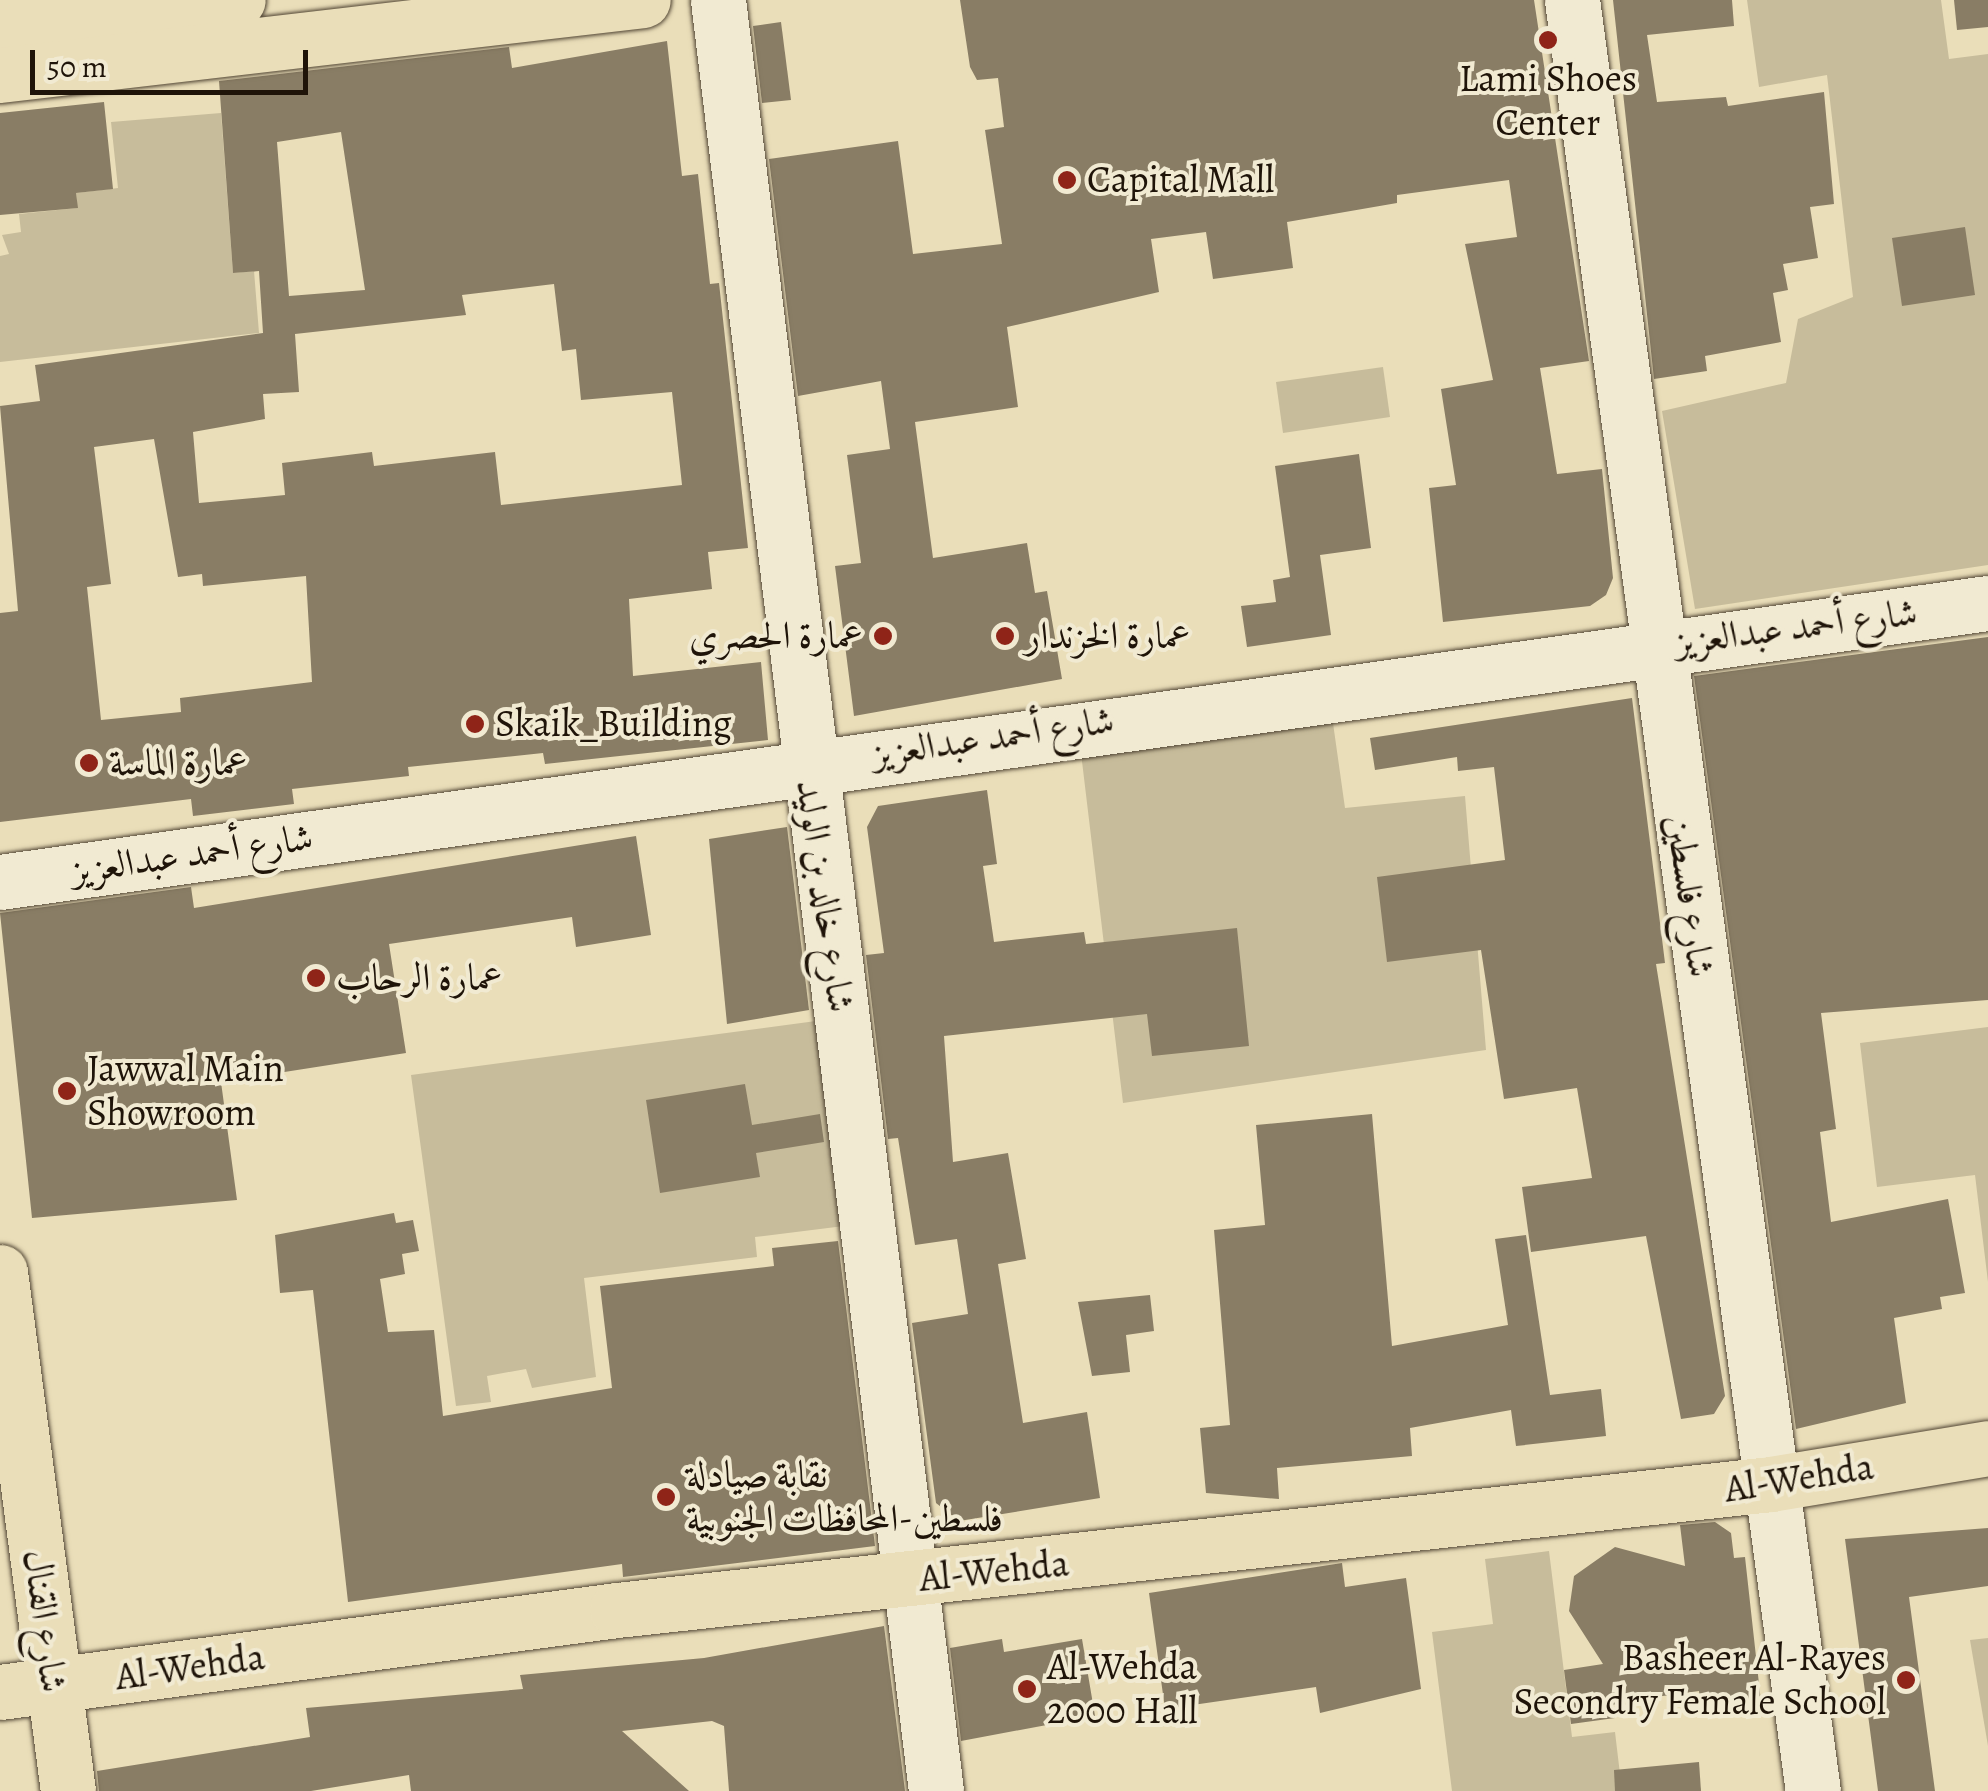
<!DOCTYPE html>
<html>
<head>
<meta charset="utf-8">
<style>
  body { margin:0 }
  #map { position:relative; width:1988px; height:1791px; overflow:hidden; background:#eadeb9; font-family:Alegreya,Amiri,serif }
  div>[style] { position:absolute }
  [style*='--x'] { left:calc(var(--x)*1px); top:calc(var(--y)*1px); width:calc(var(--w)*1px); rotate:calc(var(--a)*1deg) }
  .green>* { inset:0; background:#c7bc9b }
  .building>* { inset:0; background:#897d65 }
  .roads { filter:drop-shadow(0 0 2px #524635) drop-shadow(0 0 2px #524635) }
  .minor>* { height:55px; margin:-27.5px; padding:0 27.5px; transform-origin:27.5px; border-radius:27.5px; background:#f1ead2 }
  .major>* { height:55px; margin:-27.5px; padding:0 27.5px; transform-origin:27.5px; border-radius:27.5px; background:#eadeb9 }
  .dots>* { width:28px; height:28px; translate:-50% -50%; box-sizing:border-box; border:5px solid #f1ead2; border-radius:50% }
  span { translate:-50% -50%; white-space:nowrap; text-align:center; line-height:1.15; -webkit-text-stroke:8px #f1ead2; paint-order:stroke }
  .poi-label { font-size:38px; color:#1f1409 }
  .left { translate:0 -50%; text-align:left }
  .right { translate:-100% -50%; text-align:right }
  .street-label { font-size:38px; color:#1f1409 }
  .scale { position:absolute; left:30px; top:50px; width:278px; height:45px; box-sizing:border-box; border:5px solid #1f1409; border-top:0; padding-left:12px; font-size:30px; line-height:35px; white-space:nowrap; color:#1f1409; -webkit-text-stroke:8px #f1ead2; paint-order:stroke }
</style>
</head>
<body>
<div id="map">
  <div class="green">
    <div style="clip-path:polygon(1747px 0,1941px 0,1949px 59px,1988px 54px,1988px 565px,1695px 609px,1662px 411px,1786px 383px,1798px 319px,1853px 297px,1827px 75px,1759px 87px)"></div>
    <div style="clip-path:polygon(221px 113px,233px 273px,254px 271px,259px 333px,0 362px,0 256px,9px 254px,2px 235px,21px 232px,19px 214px,77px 208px,76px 193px,118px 188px,111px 122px)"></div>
    <div style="clip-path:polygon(1383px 367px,1390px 417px,1283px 433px,1276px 382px)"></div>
    <div style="clip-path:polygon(1333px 723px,1345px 808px,1465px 796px,1486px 1050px,1123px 1103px,1081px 753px)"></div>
    <div style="clip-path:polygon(816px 1021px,844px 1226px,755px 1237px,757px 1257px,584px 1278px,596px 1377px,532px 1388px,526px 1369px,487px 1376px,491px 1402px,456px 1406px,411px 1075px)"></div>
    <div style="clip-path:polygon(1988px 1027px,1988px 1282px,1975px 1175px,1877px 1187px,1860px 1043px)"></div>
    <div style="clip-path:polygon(1549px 1551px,1572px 1737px,1615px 1732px,1622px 1791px,1452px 1791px,1432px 1632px,1493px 1624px,1485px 1559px)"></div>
    <div style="clip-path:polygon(1988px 1638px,1988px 1746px,1970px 1640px)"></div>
  </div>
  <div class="building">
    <div style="clip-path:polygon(960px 0,1534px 0,1589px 361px,1540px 368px,1557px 474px,1602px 469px,1613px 578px,1606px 595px,1590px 606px,1443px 622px,1429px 488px,1456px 485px,1441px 389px,1493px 380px,1465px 244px,1517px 237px,1509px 180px,1397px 195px,1397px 203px,1287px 222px,1293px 268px,1213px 279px,1206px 232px,1151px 239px,1159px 292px,1007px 327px,1018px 407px,915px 422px,933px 558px,1027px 543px,1035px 593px,1047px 591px,1062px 679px,854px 716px,835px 566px,861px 563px,847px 455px,890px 449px,881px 381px,798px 396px,769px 159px,898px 141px,913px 254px,1002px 244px,985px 130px,1004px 127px,998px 78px,977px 80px,970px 67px)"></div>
    <div style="clip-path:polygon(1613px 0,1732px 0,1734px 26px,1647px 35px,1657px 102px,1726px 97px,1728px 106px,1824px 92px,1834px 204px,1810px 207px,1818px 258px,1783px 264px,1788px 290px,1773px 293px,1781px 342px,1705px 356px,1707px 371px,1654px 379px)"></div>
    <div style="clip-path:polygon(1954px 0,1988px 0,1988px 27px,1957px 30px)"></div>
    <div style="clip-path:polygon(781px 22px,791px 100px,762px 103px,753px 26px)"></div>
    <div style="clip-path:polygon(evenodd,667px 41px,682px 176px,698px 174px,710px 284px,719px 283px,748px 548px,708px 552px,712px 589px,629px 599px,633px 676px,761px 662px,768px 740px,545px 764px,543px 753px,408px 767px,409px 776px,292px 789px,294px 804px,193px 816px,191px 799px,0 822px,0 613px,18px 611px,0 406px,40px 401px,35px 365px,263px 333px,259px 271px,233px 273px,219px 81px,509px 47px,512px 68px,667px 41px,341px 132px,365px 290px,289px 296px,277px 142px,341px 132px,667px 41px,554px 284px,562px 351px,576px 349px,581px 400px,672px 392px,682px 485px,501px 505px,495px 452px,374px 466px,372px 452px,282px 463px,285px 495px,199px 503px,193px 432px,265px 419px,263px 394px,299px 392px,295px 334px,466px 315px,462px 295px,554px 284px,667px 41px,154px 439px,178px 577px,202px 574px,203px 586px,306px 576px,312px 682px,180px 698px,181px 712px,101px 720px,87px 587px,111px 584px,94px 447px,154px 439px)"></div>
    <div style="clip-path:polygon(104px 102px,113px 189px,76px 193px,78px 208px,0 215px,0 113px)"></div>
    <div style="clip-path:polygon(1965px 227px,1975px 295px,1902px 306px,1892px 238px)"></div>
    <div style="clip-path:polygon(1359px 454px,1371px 548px,1320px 555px,1331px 635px,1247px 647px,1241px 606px,1276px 602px,1273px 580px,1290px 577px,1275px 466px)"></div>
    <div style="clip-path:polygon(1988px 637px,1988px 1000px,1821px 1013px,1836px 1129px,1820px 1132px,1831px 1222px,1948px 1199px,1965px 1293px,1940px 1297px,1942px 1309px,1894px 1318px,1906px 1403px,1796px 1429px,1694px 676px)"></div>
    <div style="clip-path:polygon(1632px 698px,1665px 963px,1656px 964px,1725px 1396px,1714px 1414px,1681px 1419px,1646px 1236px,1531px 1252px,1522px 1187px,1592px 1178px,1577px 1088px,1504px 1099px,1481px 950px,1387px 962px,1377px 877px,1505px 860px,1494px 767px,1458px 771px,1457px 757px,1375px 770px,1370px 738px)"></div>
    <div style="clip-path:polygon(987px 790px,997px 864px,983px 866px,994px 942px,1084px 932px,1086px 944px,1237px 928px,1249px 1046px,1152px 1056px,1147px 1014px,944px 1036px,953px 1162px,1008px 1153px,1026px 1259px,998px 1264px,1023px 1423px,1087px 1412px,1100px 1498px,959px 1521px,936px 1503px,912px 1323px,968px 1314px,957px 1239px,915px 1245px,898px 1138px,888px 1139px,866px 955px,884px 953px,867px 827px,878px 806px)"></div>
    <div style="clip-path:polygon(787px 827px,809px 1010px,727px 1024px,709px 839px)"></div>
    <div style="clip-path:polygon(636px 836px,651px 935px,576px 947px,572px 917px,389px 944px,406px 1053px,221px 1082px,237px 1200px,32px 1218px,0 913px,191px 887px,194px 908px)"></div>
    <div style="clip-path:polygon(745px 1084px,752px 1125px,820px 1114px,824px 1142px,756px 1153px,760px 1177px,660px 1193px,646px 1100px)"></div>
    <div style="clip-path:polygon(1372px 1114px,1392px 1346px,1508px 1325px,1495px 1239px,1526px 1235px,1550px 1395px,1601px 1389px,1606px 1436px,1516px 1446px,1511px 1410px,1410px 1428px,1412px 1456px,1277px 1468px,1279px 1499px,1206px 1493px,1200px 1428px,1230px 1425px,1214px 1230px,1265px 1225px,1256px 1125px)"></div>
    <div style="clip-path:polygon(394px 1213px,396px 1223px,413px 1220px,419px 1251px,402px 1254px,405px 1274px,380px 1279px,388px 1332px,434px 1330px,443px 1416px,612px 1388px,600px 1286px,774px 1266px,772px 1248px,838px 1241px,875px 1546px,623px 1577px,622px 1564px,348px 1602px,313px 1290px,280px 1293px,275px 1235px)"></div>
    <div style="clip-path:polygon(1150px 1295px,1154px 1331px,1126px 1335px,1130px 1372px,1092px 1376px,1078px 1302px)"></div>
    <div style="clip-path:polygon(1715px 1522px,1731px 1533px,1734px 1558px,1745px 1557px,1761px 1702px,1701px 1709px,1699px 1691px,1626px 1701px,1613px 1705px,1615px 1718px,1571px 1724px,1564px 1670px,1603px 1664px,1569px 1611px,1574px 1576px,1615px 1547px,1685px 1566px,1680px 1525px)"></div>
    <div style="clip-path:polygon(1988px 1528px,1988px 1586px,1909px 1597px,1935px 1791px,1878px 1791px,1845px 1539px)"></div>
    <div style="clip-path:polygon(1342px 1563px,1345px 1587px,1406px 1578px,1421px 1689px,1320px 1713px,1316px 1687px,1165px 1709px,1149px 1593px)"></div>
    <div style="clip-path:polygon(884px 1626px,905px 1791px,729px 1791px,724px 1726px,712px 1721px,622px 1731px,689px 1791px,411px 1791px,409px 1775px,311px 1791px,99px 1791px,97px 1771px,310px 1737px,306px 1708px,523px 1689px,520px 1675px,704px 1658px)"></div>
    <div style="clip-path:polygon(1002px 1639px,1004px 1652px,1082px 1639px,1095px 1716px,961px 1741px,950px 1648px)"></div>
    <div style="clip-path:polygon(1699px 1762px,1701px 1791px,1615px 1791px,1614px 1770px)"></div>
  </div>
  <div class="roads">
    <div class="minor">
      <div style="--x:718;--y:0;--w:1804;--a:83.06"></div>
      <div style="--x:1572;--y:0;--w:1807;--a:82.34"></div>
      <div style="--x:0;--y:882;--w:2007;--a:-7.99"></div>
    </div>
    <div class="major">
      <div style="--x:0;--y:25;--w:239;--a:-6"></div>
      <div style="--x:0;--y:75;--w:647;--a:-6.65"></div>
      <div style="--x:0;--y:1272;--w:523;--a:82.54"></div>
      <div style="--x:0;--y:1692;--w:622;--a:-7.57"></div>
      <div style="--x:617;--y:1610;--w:1161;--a:-6.23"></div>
      <div style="--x:1771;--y:1484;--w:220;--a:-9.4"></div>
    </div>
  </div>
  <div class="dots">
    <div style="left:1548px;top:40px;background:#8f2418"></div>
    <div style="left:1067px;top:180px;background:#8f2418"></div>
    <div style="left:883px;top:636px;background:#8f2418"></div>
    <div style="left:1005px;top:636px;background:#8f2418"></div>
    <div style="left:475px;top:724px;background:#8f2418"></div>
    <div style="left:89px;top:763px;background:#8f2418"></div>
    <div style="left:316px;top:978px;background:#8f2418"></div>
    <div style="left:67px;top:1091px;background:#8f2418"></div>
    <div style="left:666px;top:1497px;background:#8f2418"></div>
    <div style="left:1906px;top:1680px;background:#8f2418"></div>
    <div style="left:1027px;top:1689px;background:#8f2418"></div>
  </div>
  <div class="poi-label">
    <span style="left:1548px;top:101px">Lami Shoes<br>Center</span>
    <span class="left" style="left:1087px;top:180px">Capital Mall</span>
    <span class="right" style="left:863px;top:636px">عمارة الحصري</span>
    <span class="left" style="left:1025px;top:636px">عمارة الخزندار</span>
    <span class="left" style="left:495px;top:724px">Skaik_Building</span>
    <span class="left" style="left:109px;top:763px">عمارة الماسة</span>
    <span class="left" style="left:336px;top:978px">عمارة الرحاب</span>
    <span class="left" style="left:87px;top:1091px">Jawwal Main<br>Showroom</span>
    <span class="left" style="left:686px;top:1497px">نقابة صيادلة<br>فلسطين-المحافظات الجنوبية</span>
    <span class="right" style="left:1886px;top:1680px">Basheer Al-Rayes<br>Secondry Female School</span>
    <span class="left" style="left:1047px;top:1689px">Al-Wehda<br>2000 Hall</span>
  </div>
  <div class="street-label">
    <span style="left:1796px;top:627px;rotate:-7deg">شارع أحمد عبدالعزيز</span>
    <span style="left:993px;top:737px;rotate:-8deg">شارع أحمد عبدالعزيز</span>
    <span style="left:192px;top:854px;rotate:-8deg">شارع أحمد عبدالعزيز</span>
    <span style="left:825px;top:896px;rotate:82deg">شارع خالد بن الوليد</span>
    <span style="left:1690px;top:896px;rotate:82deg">شارع فلسطين</span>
    <span style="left:1799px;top:1478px;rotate:-9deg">Al-Wehda</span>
    <span style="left:994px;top:1571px;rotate:-6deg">Al-Wehda</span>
    <span style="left:45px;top:1621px;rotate:83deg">شارع القنال</span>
    <span style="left:190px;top:1667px;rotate:-8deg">Al-Wehda</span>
  </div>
  <div class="scale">50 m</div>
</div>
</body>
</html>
